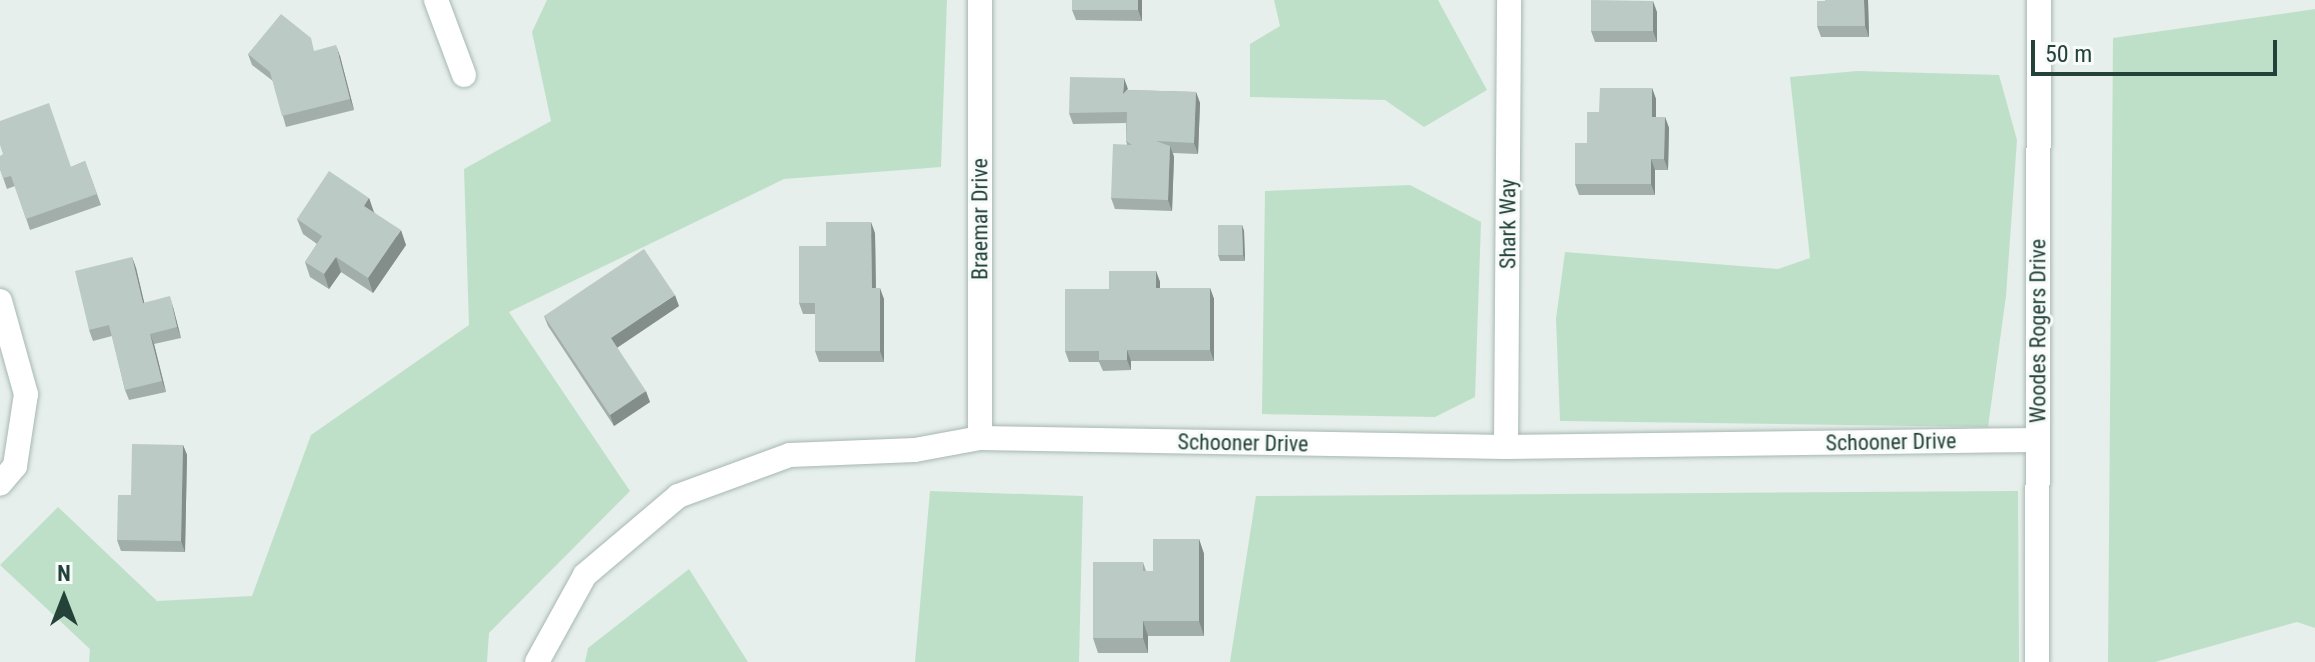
<!DOCTYPE html>
<html>
<head>
<meta charset="utf-8">
<style>
  body { margin:0 }
  #map { position:relative; width:2315px; height:662px; overflow:hidden; background:#e6efeb; font-family:"Roboto Condensed",sans-serif }
  div>[style] { position:absolute }
  [style*='--x'] { left:calc(var(--x)*1px); top:calc(var(--y)*1px); width:calc(var(--w)*1px); rotate:calc(var(--a)*1deg) }
  .green>* { inset:0; background:#bfe0c8 }
  .roads { filter:drop-shadow(0 0 2px #a8b8b2) drop-shadow(0 0 2px #a8b8b2) }
  .minor>* { height:24px; margin:-12px; padding:0 12px; transform-origin:12px; border-radius:12px; background:#fff }
  .wall>* { inset:0; background:#a1aea9 }
  .shaded-wall>* { inset:0; background:#838d89 }
  .building>* { inset:0; background:#bbcac4 }
  span { translate:-50% -50%; white-space:nowrap; text-align:center; line-height:1.15; -webkit-text-stroke:6px #f7fbf9; paint-order:stroke }
  .street-label { font-size:22px; color:#24423a }
  .north { position:absolute; left:24px; top:558px; width:80px; height:80px; -webkit-text-stroke:6px #f7fbf9; paint-order:stroke; rotate:0deg; font-size:22px; font-weight:700; line-height:32px; text-align:center; color:#24423a }
  .north::after { content:''; display:block; margin:auto; width:28px; height:36px; background:#24423a; clip-path:polygon(50% 0,100% 100%,50% 72%,0 100%) }
  .scale { position:absolute; left:2031px; top:40px; width:246px; height:36px; box-sizing:border-box; border:4px solid #24423a; border-top:0; padding-left:10px; font-size:24px; line-height:28px; white-space:nowrap; color:#24423a; -webkit-text-stroke:6px #f7fbf9; paint-order:stroke }
</style>
</head>
<body>
<div id="map">
  <div class="green">
    <div style="clip-path:polygon(547px 0,947px 0,941px 167px,784px 179px,509px 312px,630px 491px,489px 633px,487px 662px,89px 662px,90px 649px,0 565px,58px 507px,157px 601px,252px 596px,311px 435px,469px 325px,464px 169px,551px 121px,532px 32px)"></div>
    <div style="clip-path:polygon(1274px 0,1438px 0,1487px 90px,1424px 127px,1385px 100px,1250px 97px,1250px 44px,1280px 26px)"></div>
    <div style="clip-path:polygon(2315px 9px,2315px 628px,2297px 622px,2155px 662px,2108px 662px,2113px 38px)"></div>
    <div style="clip-path:polygon(1857px 71px,1999px 75px,2017px 140px,2006px 296px,1988px 427px,1560px 421px,1556px 319px,1565px 252px,1778px 269px,1810px 258px,1790px 77px)"></div>
    <div style="clip-path:polygon(1410px 185px,1481px 222px,1475px 397px,1435px 417px,1262px 414px,1265px 191px)"></div>
    <div style="clip-path:polygon(930px 491px,1083px 496px,1079px 662px,915px 662px)"></div>
    <div style="clip-path:polygon(2018px 491px,2019px 662px,1230px 662px,1256px 496px)"></div>
    <div style="clip-path:polygon(689px 569px,748px 662px,585px 662px,588px 648px)"></div>
  </div>
  <div class="roads">
    <div class="minor">
      <div style="--x:436;--y:0;--w:80;--a:69.5"></div>
      <div style="--x:980;--y:0;--w:438;--a:90"></div>
      <div style="--x:0;--y:301;--w:97;--a:74.4"></div>
      <div style="--x:26;--y:394;--w:73;--a:98.7"></div>
      <div style="--x:15;--y:466;--w:23;--a:130"></div>
      <div style="--x:1506;--y:447;--w:447;--a:-89.6"></div>
      <div style="--x:537;--y:662;--w:99;--a:-61.1"></div>
      <div style="--x:585;--y:575;--w:122;--a:-40.3"></div>
      <div style="--x:678;--y:496;--w:119;--a:-20.1"></div>
      <div style="--x:790;--y:455;--w:125;--a:-2.3"></div>
      <div style="--x:915;--y:450;--w:66;--a:-10.5"></div>
      <div style="--x:980;--y:438;--w:526;--a:0.98"></div>
      <div style="--x:1506;--y:447;--w:531;--a:-0.76"></div>
      <div style="--x:2037;--y:662;--w:662;--a:-89.83"></div>
    </div>
  </div>
  <div class="wall">
    <div style="clip-path:polygon(1072px 0,1142px 0,1142px 21px,1076px 20px,1072px 10px)"></div>
    <div style="clip-path:polygon(1868px 0,1869px 37px,1821px 37px,1817px 26px,1825px 1px)"></div>
    <div style="clip-path:polygon(1649px 1px,1657px 12px,1657px 42px,1595px 42px,1591px 31px)"></div>
    <div style="clip-path:polygon(315px 51px,340px 56px,354px 110px,286px 127px,273px 81px,252px 65px,248px 54px)"></div>
    <div style="clip-path:polygon(1652px 88px,1656px 99px,1656px 117px,1665px 117px,1669px 128px,1668px 170px,1655px 170px,1655px 195px,1579px 195px,1575px 184px,1587px 143px,1599px 112px)"></div>
    <div style="clip-path:polygon(1128px 90px,1196px 92px,1200px 103px,1198px 154px,1173px 153px,1174px 157px,1172px 211px,1115px 209px,1111px 198px,1127px 144px,1126px 141px,1126px 123px,1073px 124px,1069px 113px)"></div>
    <div style="clip-path:polygon(85px 161px,101px 205px,30px 230px,15px 186px,7px 189px,0 169px,71px 167px)"></div>
    <div style="clip-path:polygon(369px 198px,374px 212px,406px 245px,373px 293px,341px 272px,329px 289px,310px 277px,305px 262px,317px 244px,303px 234px,297px 219px)"></div>
    <div style="clip-path:polygon(1242px 225px,1244px 231px,1245px 261px,1220px 261px,1218px 255px)"></div>
    <div style="clip-path:polygon(875px 233px,876px 288px,884px 299px,884px 362px,819px 362px,815px 351px,815px 314px,803px 314px,799px 303px,826px 246px)"></div>
    <div style="clip-path:polygon(132px 257px,136px 268px,144px 303px,173px 307px,181px 338px,154px 344px,166px 392px,129px 400px,125px 390px,112px 336px,93px 341px,89px 330px)"></div>
    <div style="clip-path:polygon(1156px 271px,1160px 282px,1160px 288px,1210px 288px,1214px 299px,1214px 361px,1131px 361px,1131px 370px,1103px 371px,1099px 362px,1069px 362px,1065px 351px,1109px 289px)"></div>
    <div style="clip-path:polygon(679px 306px,617px 348px,650px 402px,614px 426px,548px 326px,544px 316px)"></div>
    <div style="clip-path:polygon(183px 445px,187px 455px,185px 552px,121px 551px,117px 540px,131px 495px)"></div>
    <div style="clip-path:polygon(1199px 539px,1204px 554px,1204px 636px,1148px 636px,1148px 653px,1098px 653px,1093px 638px,1143px 562px,1146px 571px,1153px 571px)"></div>
  </div>
  <div class="shaded-wall">
    <div style="clip-path:polygon(1138px 0,1142px 0,1142px 21px,1138px 10px)"></div>
    <div style="clip-path:polygon(1864px 0,1868px 0,1869px 37px,1865px 26px)"></div>
    <div style="clip-path:polygon(1653px 1px,1657px 12px,1657px 42px,1653px 31px)"></div>
    <div style="clip-path:polygon(336px 45px,340px 56px,354px 110px,350px 99px)"></div>
    <div style="clip-path:polygon(1124px 78px,1128px 89px,1123px 94px)"></div>
    <div style="clip-path:polygon(1652px 88px,1656px 99px,1656px 128px,1652px 117px)"></div>
    <div style="clip-path:polygon(1196px 92px,1200px 103px,1198px 154px,1194px 143px)"></div>
    <div style="clip-path:polygon(1665px 117px,1669px 128px,1668px 170px,1664px 159px)"></div>
    <div style="clip-path:polygon(1170px 146px,1174px 157px,1172px 211px,1168px 200px)"></div>
    <div style="clip-path:polygon(1651px 159px,1655px 170px,1655px 195px,1651px 184px)"></div>
    <div style="clip-path:polygon(369px 198px,374px 213px,364px 206px)"></div>
    <div style="clip-path:polygon(871px 222px,875px 233px,876px 299px,872px 288px)"></div>
    <div style="clip-path:polygon(1242px 225px,1244px 231px,1245px 261px,1243px 255px)"></div>
    <div style="clip-path:polygon(401px 230px,406px 245px,373px 293px,368px 278px)"></div>
    <div style="clip-path:polygon(132px 257px,136px 268px,147px 314px,143px 303px)"></div>
    <div style="clip-path:polygon(336px 257px,341px 272px,329px 289px,324px 274px)"></div>
    <div style="clip-path:polygon(1156px 271px,1160px 282px,1160px 299px,1156px 288px)"></div>
    <div style="clip-path:polygon(880px 288px,884px 299px,884px 362px,880px 351px)"></div>
    <div style="clip-path:polygon(1210px 288px,1214px 299px,1214px 361px,1210px 350px)"></div>
    <div style="clip-path:polygon(675px 295px,679px 306px,615px 349px,611px 338px)"></div>
    <div style="clip-path:polygon(170px 296px,173px 307px,181px 338px,177px 327px)"></div>
    <div style="clip-path:polygon(150px 334px,154px 344px,166px 392px,162px 381px)"></div>
    <div style="clip-path:polygon(1127px 350px,1131px 361px,1131px 370px,1127px 360px)"></div>
    <div style="clip-path:polygon(646px 391px,650px 402px,614px 426px,610px 415px)"></div>
    <div style="clip-path:polygon(183px 445px,187px 455px,185px 552px,181px 541px)"></div>
    <div style="clip-path:polygon(1199px 539px,1204px 554px,1204px 636px,1199px 621px)"></div>
    <div style="clip-path:polygon(1143px 621px,1148px 636px,1148px 653px,1143px 638px)"></div>
  </div>
  <div class="building">
    <div style="clip-path:polygon(1072px 0,1138px 0,1138px 10px,1072px 10px)"></div>
    <div style="clip-path:polygon(1591px 0,1653px 1px,1653px 31px,1591px 31px)"></div>
    <div style="clip-path:polygon(1825px 0,1864px 0,1865px 26px,1817px 26px,1817px 1px,1825px 1px)"></div>
    <div style="clip-path:polygon(281px 14px,311px 38px,314px 51px,336px 45px,350px 99px,282px 116px,270px 72px,248px 54px)"></div>
    <div style="clip-path:polygon(1070px 77px,1124px 78px,1123px 94px,1127px 90px,1196px 92px,1194px 143px,1156px 141px,1170px 146px,1168px 200px,1111px 198px,1113px 144px,1132px 145px,1126px 141px,1127px 112px,1069px 113px)"></div>
    <div style="clip-path:polygon(1600px 88px,1652px 88px,1652px 117px,1665px 117px,1664px 159px,1651px 159px,1651px 184px,1575px 184px,1575px 143px,1587px 143px,1587px 112px,1599px 112px)"></div>
    <div style="clip-path:polygon(49px 103px,71px 167px,85px 161px,97px 194px,26px 219px,11px 176px,3px 178px,0 169px,0 156px,3px 154px,0 145px,0 121px)"></div>
    <div style="clip-path:polygon(329px 171px,369px 198px,364px 206px,401px 230px,368px 278px,336px 257px,324px 274px,305px 262px,322px 236px,297px 219px)"></div>
    <div style="clip-path:polygon(826px 222px,871px 222px,872px 288px,880px 288px,880px 351px,815px 351px,815px 303px,799px 303px,799px 246px,826px 246px)"></div>
    <div style="clip-path:polygon(1218px 225px,1242px 225px,1243px 255px,1218px 255px)"></div>
    <div style="clip-path:polygon(644px 249px,675px 295px,611px 338px,646px 391px,610px 415px,544px 316px)"></div>
    <div style="clip-path:polygon(132px 257px,143px 303px,170px 296px,177px 327px,150px 334px,162px 381px,125px 390px,109px 325px,89px 330px,75px 271px)"></div>
    <div style="clip-path:polygon(1109px 271px,1156px 271px,1156px 288px,1210px 288px,1210px 350px,1127px 350px,1127px 360px,1099px 360px,1099px 351px,1065px 351px,1065px 289px,1109px 289px)"></div>
    <div style="clip-path:polygon(132px 444px,183px 445px,181px 541px,117px 540px,118px 495px,131px 495px)"></div>
    <div style="clip-path:polygon(1153px 539px,1199px 539px,1199px 621px,1143px 621px,1143px 638px,1093px 638px,1093px 562px,1143px 562px,1143px 571px,1153px 571px)"></div>
  </div>
  <div class="street-label">
    <span style="left:980px;top:219px;rotate:-90deg">Braemar Drive</span>
    <span style="left:1508px;top:224px;rotate:-90deg">Shark Way</span>
    <span style="left:2038px;top:331px;rotate:-90deg">Woodes Rogers Drive</span>
    <span style="left:1891px;top:442px;rotate:-1deg">Schooner Drive</span>
    <span style="left:1243px;top:443px;rotate:1deg">Schooner Drive</span>
  </div>
  <div class="north">N</div>
  <div class="scale">50 m</div>
</div>
</body>
</html>
